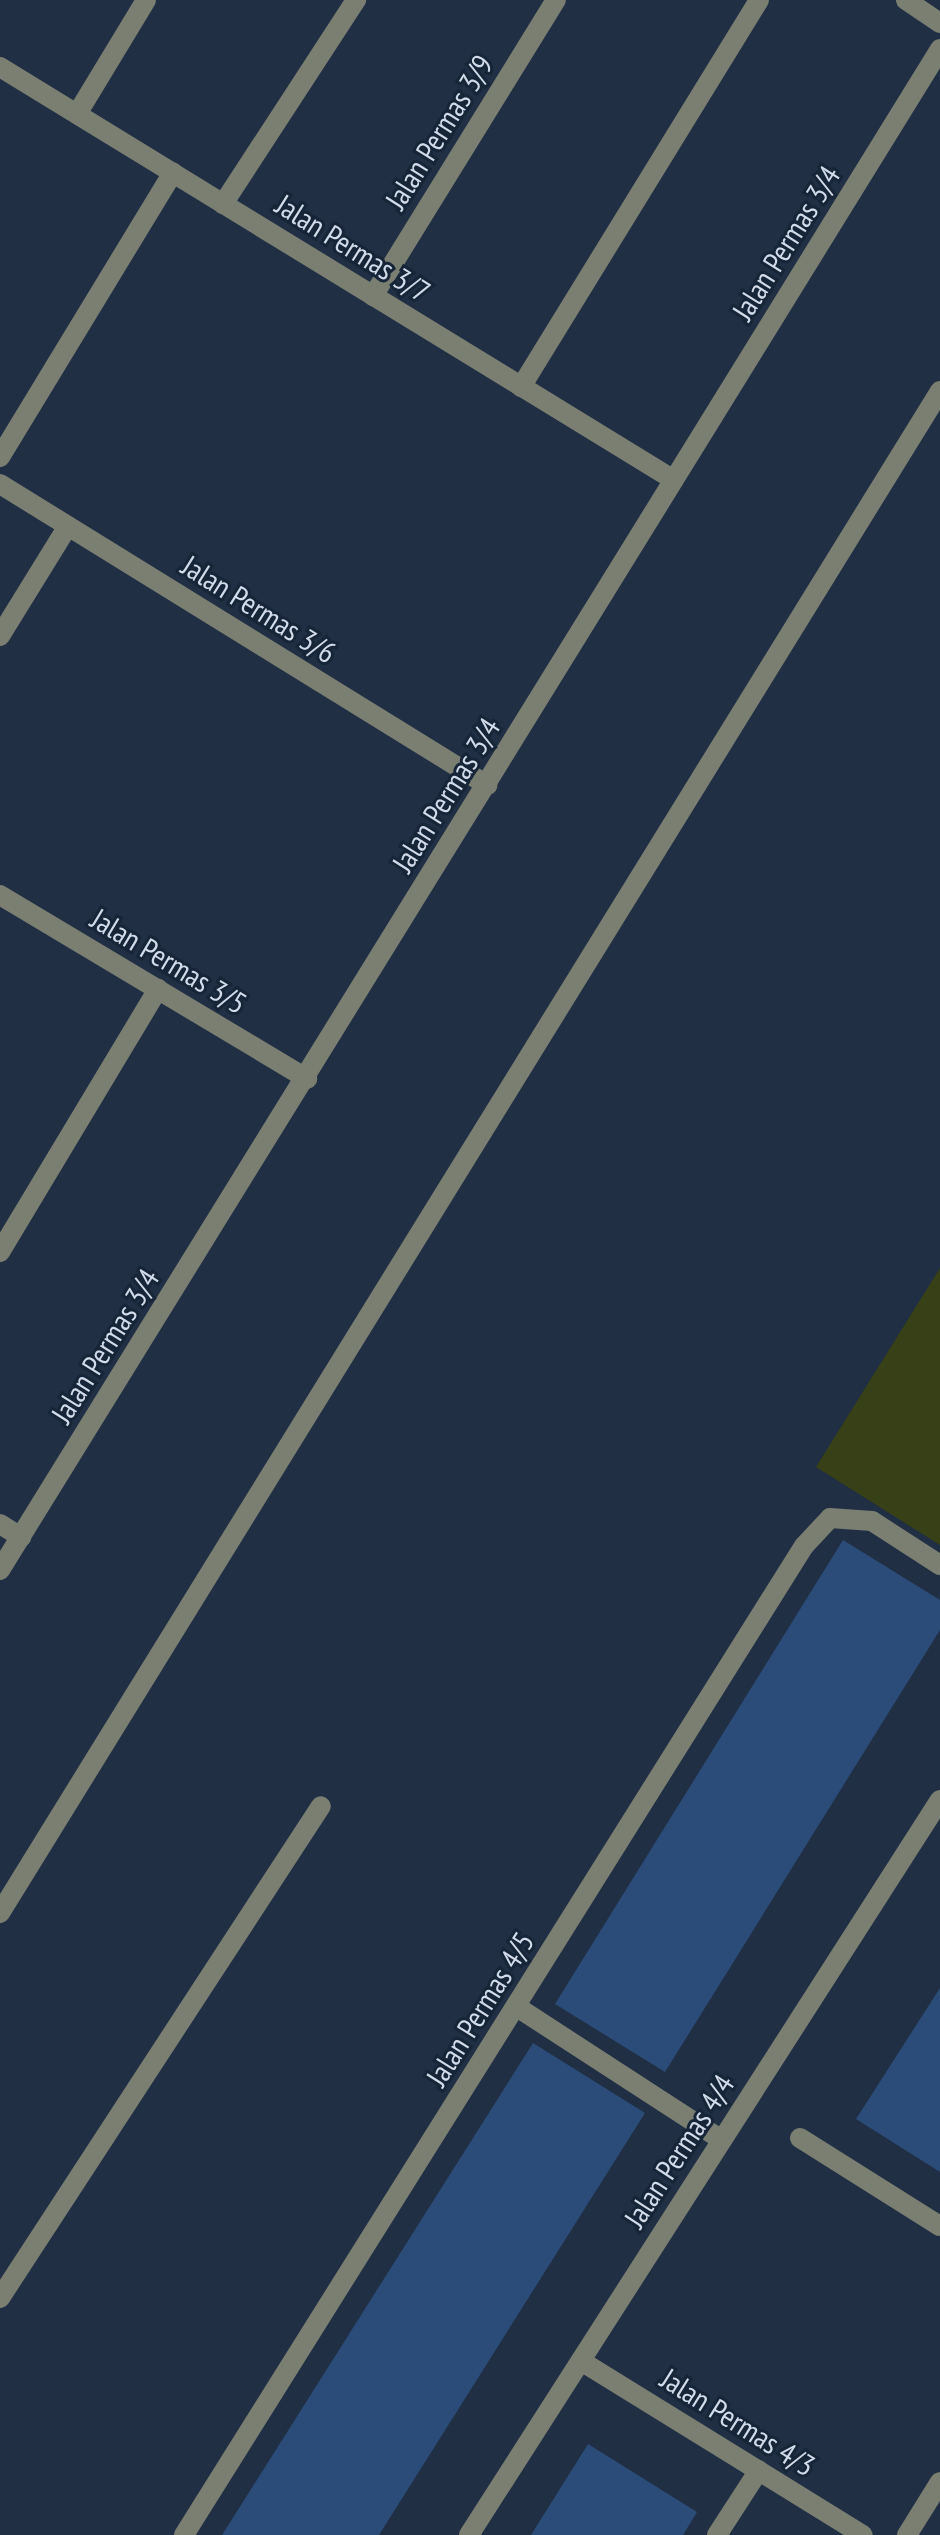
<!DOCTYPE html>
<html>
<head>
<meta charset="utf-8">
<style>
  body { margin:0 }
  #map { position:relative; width:940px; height:2535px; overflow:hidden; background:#202f43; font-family:"PT Sans Narrow",sans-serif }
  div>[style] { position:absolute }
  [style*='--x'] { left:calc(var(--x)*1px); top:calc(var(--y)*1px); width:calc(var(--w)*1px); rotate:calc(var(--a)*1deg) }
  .green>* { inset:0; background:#374016 }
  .building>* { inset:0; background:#2b4c78 }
  .minor>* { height:20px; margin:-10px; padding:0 10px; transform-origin:10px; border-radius:10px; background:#7b7f72 }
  span { translate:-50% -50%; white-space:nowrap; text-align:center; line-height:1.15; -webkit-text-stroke:6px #162538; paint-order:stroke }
  .street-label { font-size:30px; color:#d2dbe9 }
</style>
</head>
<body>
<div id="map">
  <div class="green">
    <div style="clip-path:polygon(940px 1268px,940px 1545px,816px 1467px)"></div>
  </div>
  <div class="building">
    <div style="clip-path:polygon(843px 1540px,940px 1600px,940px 1630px,665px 2072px,555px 2004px)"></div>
    <div style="clip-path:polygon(940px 1988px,940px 2172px,856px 2119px)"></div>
    <div style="clip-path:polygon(533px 2043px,645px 2113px,379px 2535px,222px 2535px)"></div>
    <div style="clip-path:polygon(588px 2444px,697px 2512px,683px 2535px,531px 2535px)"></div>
  </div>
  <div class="minor">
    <div style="--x:906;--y:0;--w:41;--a:34.1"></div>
    <div style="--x:0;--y:67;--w:790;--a:31.5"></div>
    <div style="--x:77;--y:114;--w:133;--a:-58.8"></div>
    <div style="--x:223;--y:204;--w:244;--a:-56.9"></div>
    <div style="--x:373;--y:296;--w:348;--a:-58.3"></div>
    <div style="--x:521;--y:387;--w:454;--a:-58.4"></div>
    <div style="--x:0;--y:457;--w:333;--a:-58.7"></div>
    <div style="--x:0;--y:484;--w:573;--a:31.72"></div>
    <div style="--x:0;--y:636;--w:129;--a:-58.3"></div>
    <div style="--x:0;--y:895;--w:358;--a:30.9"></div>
    <div style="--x:0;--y:1252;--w:307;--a:-59"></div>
    <div style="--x:0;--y:1524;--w:25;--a:32"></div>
    <div style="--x:0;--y:1570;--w:1788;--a:-58.28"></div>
    <div style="--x:0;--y:1913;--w:1789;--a:-58.3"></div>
    <div style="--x:517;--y:2007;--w:244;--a:33"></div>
    <div style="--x:800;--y:2138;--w:165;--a:32.2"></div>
    <div style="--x:0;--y:2298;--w:587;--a:-56.88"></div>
    <div style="--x:581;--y:2361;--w:331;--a:31.7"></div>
    <div style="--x:184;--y:2535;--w:1167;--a:-57.92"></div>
    <div style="--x:804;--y:1546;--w:38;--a:-47"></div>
    <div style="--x:830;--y:1518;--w:42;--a:4.1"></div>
    <div style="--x:872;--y:1521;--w:81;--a:32.9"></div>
    <div style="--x:469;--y:2535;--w:873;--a:-57.35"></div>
    <div style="--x:717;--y:2535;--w:77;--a:-57.1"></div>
    <div style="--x:907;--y:2535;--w:62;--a:-58.1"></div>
  </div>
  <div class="street-label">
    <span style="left:439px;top:132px;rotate:-58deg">Jalan Permas 3/9</span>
    <span style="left:786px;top:243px;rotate:-58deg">Jalan Permas 3/4</span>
    <span style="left:353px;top:248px;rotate:32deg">Jalan Permas 3/7</span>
    <span style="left:259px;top:609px;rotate:32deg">Jalan Permas 3/6</span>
    <span style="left:446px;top:795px;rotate:-58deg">Jalan Permas 3/4</span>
    <span style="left:169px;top:961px;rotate:31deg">Jalan Permas 3/5</span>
    <span style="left:105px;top:1346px;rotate:-58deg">Jalan Permas 3/4</span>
    <span style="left:480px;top:2009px;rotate:-58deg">Jalan Permas 4/5</span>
    <span style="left:679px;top:2151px;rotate:-57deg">Jalan Permas 4/4</span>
    <span style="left:738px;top:2422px;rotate:32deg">Jalan Permas 4/3</span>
  </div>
</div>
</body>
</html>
